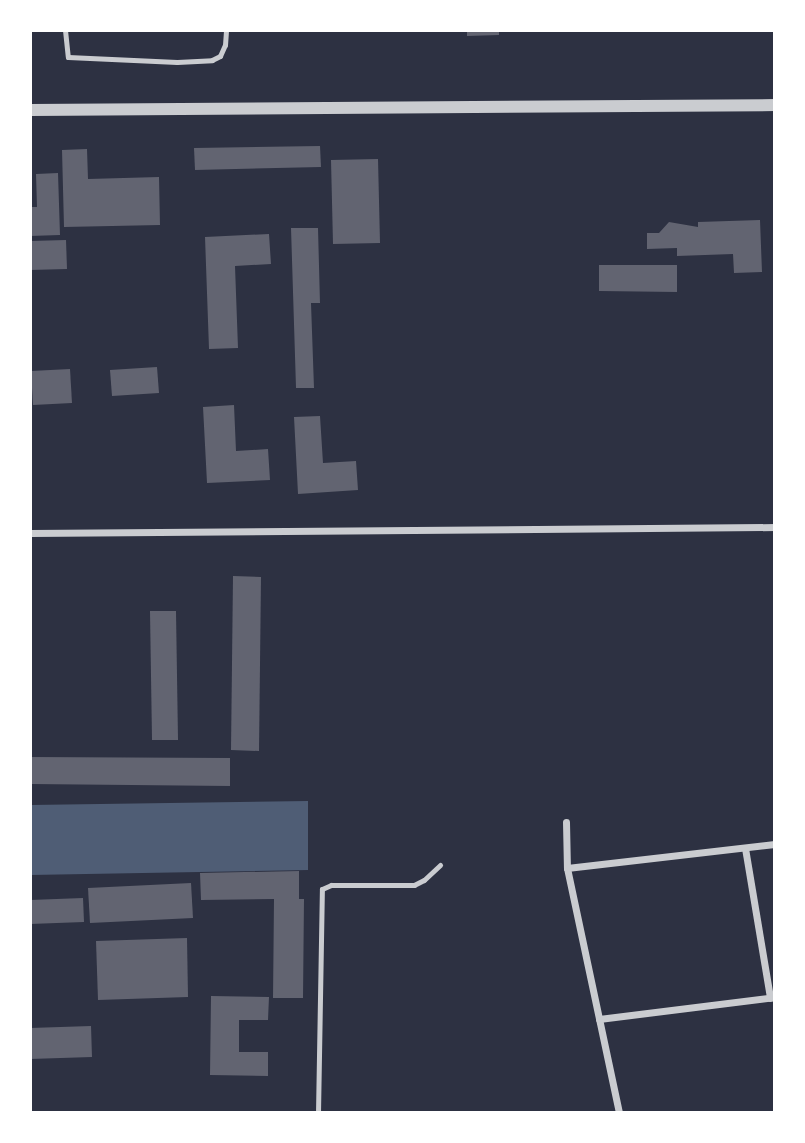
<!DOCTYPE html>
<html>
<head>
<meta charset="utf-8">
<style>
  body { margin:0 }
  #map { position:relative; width:805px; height:1143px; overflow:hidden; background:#2d3142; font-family:"Fira Sans",sans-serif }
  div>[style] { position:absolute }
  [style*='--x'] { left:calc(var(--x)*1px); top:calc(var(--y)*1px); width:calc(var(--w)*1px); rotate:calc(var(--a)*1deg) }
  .water>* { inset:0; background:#4f5d75 }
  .building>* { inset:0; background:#626471 }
  .service>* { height:5px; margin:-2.5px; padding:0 2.5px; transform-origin:2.5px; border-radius:2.5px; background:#caccd0 }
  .minor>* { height:7px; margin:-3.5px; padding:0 3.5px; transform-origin:3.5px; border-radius:3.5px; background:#caccd0 }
  .tertiary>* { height:12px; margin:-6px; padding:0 6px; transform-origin:6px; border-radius:6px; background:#caccd0 }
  span { translate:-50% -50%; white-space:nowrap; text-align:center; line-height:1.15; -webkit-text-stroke:7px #fff; paint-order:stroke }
  .frame { position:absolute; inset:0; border:32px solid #fff; pointer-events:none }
</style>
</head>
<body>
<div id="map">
  <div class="water">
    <div style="clip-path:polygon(308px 801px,308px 870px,30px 875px,30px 805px)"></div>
  </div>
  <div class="building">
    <div style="clip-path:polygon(467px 30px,499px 30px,499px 35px,467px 36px)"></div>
    <div style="clip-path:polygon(320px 146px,321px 167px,195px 170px,194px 148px)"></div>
    <div style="clip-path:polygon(87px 149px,88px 179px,159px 177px,160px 225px,64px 227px,62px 150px)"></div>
    <div style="clip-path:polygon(378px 159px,380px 243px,333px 244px,331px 160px)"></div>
    <div style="clip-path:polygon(58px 173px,60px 235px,30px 236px,30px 207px,37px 207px,36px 174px)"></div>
    <div style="clip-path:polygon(760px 220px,762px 272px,734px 273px,733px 254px,677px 256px,677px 248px,647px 249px,647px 233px,659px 233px,669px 222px,698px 227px,698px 222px)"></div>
    <div style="clip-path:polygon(291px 228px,318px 228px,320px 303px,311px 303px,314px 388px,296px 388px)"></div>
    <div style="clip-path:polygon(269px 234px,271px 264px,235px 266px,238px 348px,209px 349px,205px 237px)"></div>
    <div style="clip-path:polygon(66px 240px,67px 269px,30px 270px,30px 241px)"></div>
    <div style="clip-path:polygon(599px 265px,677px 265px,677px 292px,599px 291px)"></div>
    <div style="clip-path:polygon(157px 367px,159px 393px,112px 396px,110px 370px)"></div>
    <div style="clip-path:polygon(70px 369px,72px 403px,33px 405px,31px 371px)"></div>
    <div style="clip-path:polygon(234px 405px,236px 451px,268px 449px,270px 480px,207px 483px,203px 407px)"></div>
    <div style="clip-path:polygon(320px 416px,323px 463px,356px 461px,358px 490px,298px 494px,294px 417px)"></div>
    <div style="clip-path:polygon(233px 576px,261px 577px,259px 751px,231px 750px)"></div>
    <div style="clip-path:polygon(150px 611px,176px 611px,178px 740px,152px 740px)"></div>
    <div style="clip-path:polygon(30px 757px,230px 758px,230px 786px,30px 784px)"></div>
    <div style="clip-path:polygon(299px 871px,299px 899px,304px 899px,303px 998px,273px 998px,274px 899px,201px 900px,200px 873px)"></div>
    <div style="clip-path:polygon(191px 883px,193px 918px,90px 923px,88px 888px)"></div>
    <div style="clip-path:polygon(83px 898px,84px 922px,30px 924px,30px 900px)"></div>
    <div style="clip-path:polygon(187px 938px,188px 997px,98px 1000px,96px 941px)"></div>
    <div style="clip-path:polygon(211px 996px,269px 997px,268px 1020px,239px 1020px,239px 1052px,268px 1052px,268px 1076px,210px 1075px)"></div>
    <div style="clip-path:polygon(91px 1026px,92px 1057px,30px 1059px,30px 1028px)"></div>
  </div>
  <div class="service">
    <div style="--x:65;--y:30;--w:27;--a:84"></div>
    <div style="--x:68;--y:57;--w:109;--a:2.6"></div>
    <div style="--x:177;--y:62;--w:35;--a:-3"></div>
    <div style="--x:212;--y:60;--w:9;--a:-27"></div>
    <div style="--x:220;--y:56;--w:12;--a:-66"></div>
    <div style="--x:225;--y:45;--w:15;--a:-86"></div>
    <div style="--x:318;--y:1113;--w:224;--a:-89"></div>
    <div style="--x:322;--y:889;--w:10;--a:-24"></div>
    <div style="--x:331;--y:885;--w:83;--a:0"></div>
    <div style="--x:414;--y:885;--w:11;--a:-27"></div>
    <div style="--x:424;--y:880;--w:22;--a:-43"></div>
  </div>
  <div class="minor">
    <div style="--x:30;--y:533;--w:745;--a:-0.46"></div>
    <div style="--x:566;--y:822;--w:46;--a:88.8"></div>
    <div style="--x:567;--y:868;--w:250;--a:78"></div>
    <div style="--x:745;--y:848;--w:152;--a:80.5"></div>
    <div style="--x:567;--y:868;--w:209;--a:-6.6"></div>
    <div style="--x:599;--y:1019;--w:177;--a:-7.1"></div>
  </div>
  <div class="tertiary">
    <div style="--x:30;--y:110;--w:745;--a:-0.38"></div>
  </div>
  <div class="frame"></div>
</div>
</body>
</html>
